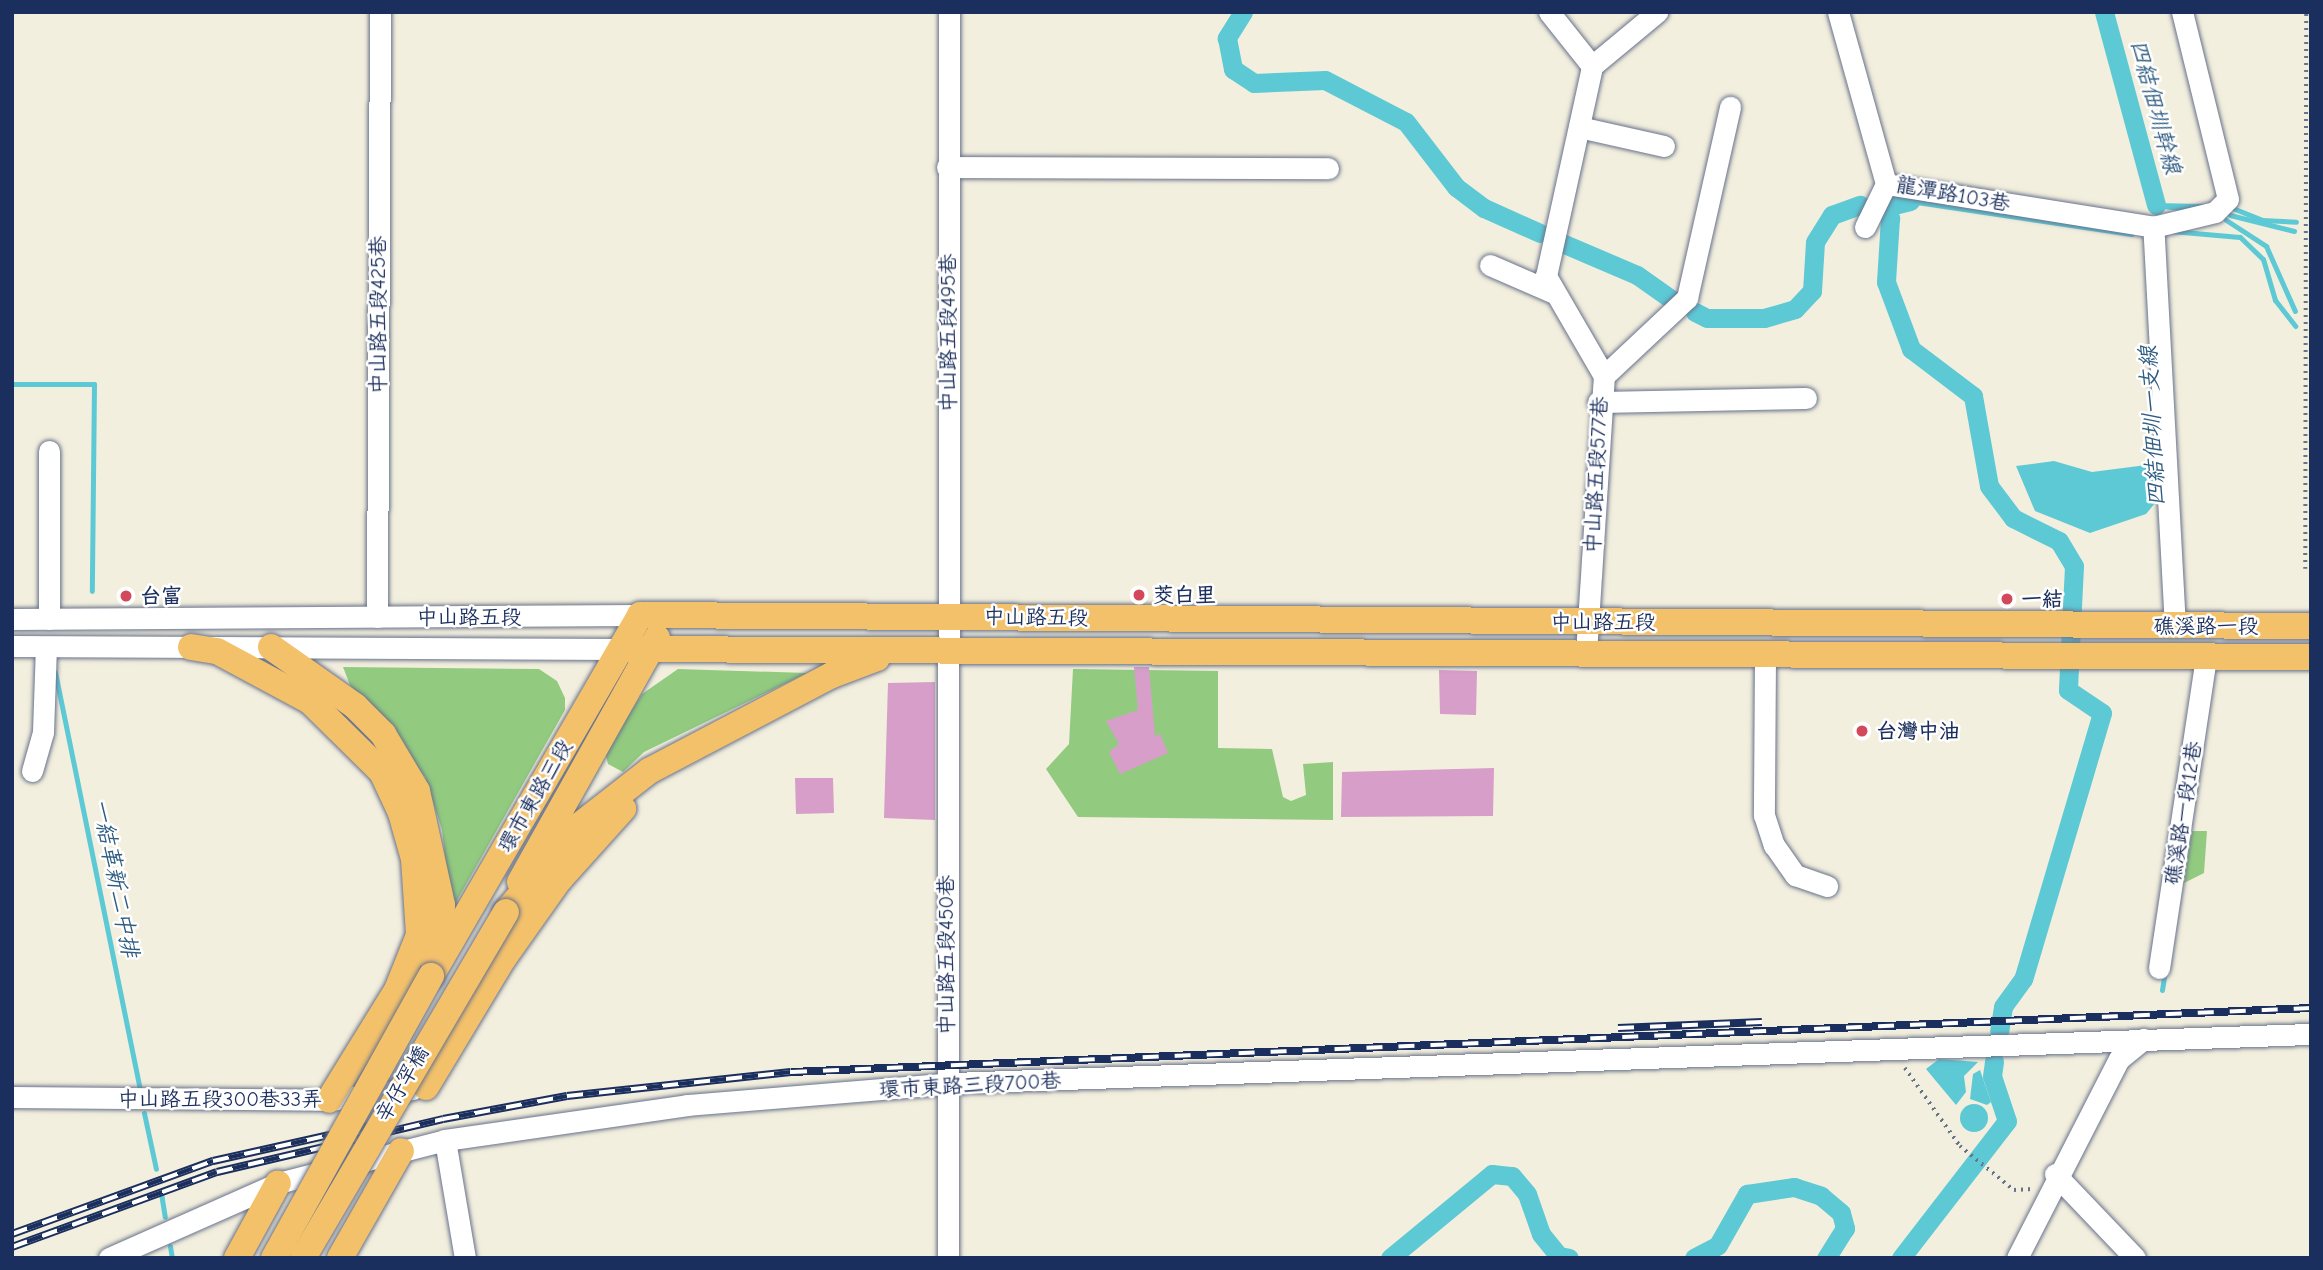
<!DOCTYPE html>
<html>
<head>
<meta charset="utf-8">
<style>
  body { margin:0 }
  #map { position:relative; width:2323px; height:1270px; overflow:hidden; background:#f3efde; font-family:"Comic Neue","LXGW WenKai TC",sans-serif }
  div>[style] { position:absolute }
  [style*='--x'] { left:calc(var(--x)*1px); top:calc(var(--y)*1px); width:calc(var(--w)*1px); rotate:calc(var(--a)*1deg) }
  .green>* { inset:0; background:#92cb7f }
  .water>* { inset:0; background:#5dc9d5 }
  .round { border-radius:50% }
  .stream>* { height:5px; margin:-2.5px; padding:0 2.5px; transform-origin:2.5px; border-radius:2.5px; background:#5dc9d5 }
  .canal>* { height:19px; margin:-9.5px; padding:0 9.5px; transform-origin:9.5px; border-radius:9.5px; background:#5dc9d5 }
  .building>* { inset:0; background:#d69ec9 }
  .path>* { height:3.5px; margin-top:-1.75px; transform-origin:0; background:repeating-linear-gradient(90deg,#67728b 0 2px,transparent 0 7px) }
  .roads { filter:drop-shadow(0 0 2px #67728b) drop-shadow(0 0 2px #67728b) }
  .minor>* { height:21px; margin:-10.5px; padding:0 10.5px; transform-origin:10.5px; border-radius:10.5px; background:#fff }
  .major>* { height:26px; margin:-13px; padding:0 13px; transform-origin:13px; border-radius:13px; background:#f4c16b }
  .rail>* { height:8px; margin-top:-4px; transform-origin:0; background:repeating-linear-gradient(90deg,#fff 0 16px,#1b2f5e 0 32px); box-sizing:border-box; border-block:2px solid #1b2f5e }
  .bridges { filter:drop-shadow(0 0 2px #67728b) drop-shadow(0 0 2px #67728b) }
  .major-bridge>* { height:26px; margin:-13px; padding:0 13px; transform-origin:13px; border-radius:13px; background:#f4c16b }
  .dots>* { width:19px; height:19px; translate:-50% -50%; box-sizing:border-box; border:4px solid #fff; border-radius:50% }
  span { translate:-50% -50%; white-space:nowrap; text-align:center; line-height:1.15; -webkit-text-stroke:5px #fff; paint-order:stroke }
  .street-label { font-size:21px; color:#1b2f5e }
  .poi-label { font-size:21px; color:#1b2f5e; font-weight:700 }
  .left { translate:0 -50%; text-align:left }
  .water-label { font-size:23px; color:#2f5d82; font-style:italic }
  .frame { position:absolute; inset:0; border:14px solid #1b2f5e; pointer-events:none }
</style>
</head>
<body>
<div id="map">
  <div class="green">
    <div style="clip-path:polygon(343px 667px,539px 669px,557px 681px,565px 698px,565px 710px,451px 911px,442px 830px,425px 777px,350px 685px)"></div>
    <div style="clip-path:polygon(678px 669px,807px 673px,644px 752px,623px 772px,608px 764px,605px 752px,642px 694px)"></div>
    <div style="clip-path:polygon(1073px 669px,1218px 671px,1218px 748px,1272px 749px,1283px 797px,1291px 801px,1306px 795px,1303px 764px,1333px 762px,1333px 820px,1078px 817px,1046px 769px,1069px 744px)"></div>
    <div style="clip-path:polygon(2192px 831px,2207px 831px,2204px 873px,2184px 883px)"></div>
  </div>
  <div class="water">
    <div style="clip-path:polygon(2054px 461px,2092px 472px,2154px 464px,2161px 496px,2146px 514px,2090px 533px,2035px 511px,2016px 466px)"></div>
    <div style="clip-path:polygon(1939px 1059px,1978px 1062px,1964px 1076px,1966px 1092px,1956px 1105px,1926px 1069px)"></div>
    <div style="clip-path:polygon(1980px 1070px,1991px 1102px,1987px 1105px,1970px 1099px,1973px 1074px)"></div>
    <div class="round" style="left:1960px;top:1104px;width:28px;height:28px"></div>
  </div>
  <div class="stream">
    <div style="--x:1910;--y:201;--w:224;--a:8.5"></div>
    <div style="--x:2156;--y:205;--w:46;--a:1.2"></div>
    <div style="--x:2156;--y:205;--w:32;--a:7"></div>
    <div style="--x:2235;--y:209;--w:29;--a:22"></div>
    <div style="--x:2262;--y:220;--w:34;--a:3"></div>
    <div style="--x:2230;--y:215;--w:66;--a:14"></div>
    <div style="--x:2226;--y:220;--w:48;--a:33"></div>
    <div style="--x:2266;--y:246;--w:71;--a:66"></div>
    <div style="--x:2171;--y:231;--w:69;--a:5"></div>
    <div style="--x:2240;--y:237;--w:32;--a:44"></div>
    <div style="--x:2263;--y:259;--w:43;--a:73.7"></div>
    <div style="--x:2275;--y:300;--w:33;--a:52"></div>
    <div style="--x:12;--y:384;--w:82;--a:0"></div>
    <div style="--x:94;--y:384;--w:207;--a:90.6"></div>
    <div style="--x:55;--y:672;--w:428;--a:78.5"></div>
    <div style="--x:2162;--y:990;--w:19;--a:-81"></div>
    <div style="--x:144;--y:1113;--w:57;--a:77.9"></div>
    <div style="--x:161;--y:1193;--w:24;--a:81"></div>
    <div style="--x:170;--y:1246;--w:12;--a:81"></div>
  </div>
  <div class="canal">
    <div style="--x:1243;--y:12;--w:31;--a:122"></div>
    <div style="--x:1227;--y:38;--w:32;--a:79"></div>
    <div style="--x:1233;--y:69;--w:25;--a:34"></div>
    <div style="--x:1254;--y:83;--w:71;--a:-2.4"></div>
    <div style="--x:1325;--y:80;--w:91;--a:27.4"></div>
    <div style="--x:1406;--y:122;--w:82;--a:52.4"></div>
    <div style="--x:1456;--y:187;--w:35;--a:37"></div>
    <div style="--x:1484;--y:208;--w:61;--a:24.1"></div>
    <div style="--x:2104;--y:12;--w:200;--a:74.9"></div>
    <div style="--x:1884;--y:207;--w:13;--a:61"></div>
    <div style="--x:1890;--y:218;--w:64;--a:93.6"></div>
    <div style="--x:1886;--y:282;--w:72;--a:69.5"></div>
    <div style="--x:1911;--y:349;--w:78;--a:37.2"></div>
    <div style="--x:1973;--y:396;--w:91;--a:79.9"></div>
    <div style="--x:1989;--y:486;--w:40;--a:53"></div>
    <div style="--x:2013;--y:518;--w:51;--a:26.6"></div>
    <div style="--x:2059;--y:541;--w:29;--a:59"></div>
    <div style="--x:2074;--y:566;--w:124;--a:92.8"></div>
    <div style="--x:2068;--y:690;--w:41;--a:34.1"></div>
    <div style="--x:2102;--y:713;--w:277;--a:106.5"></div>
    <div style="--x:2023;--y:979;--w:34;--a:126"></div>
    <div style="--x:2003;--y:1007;--w:24;--a:99"></div>
    <div style="--x:1886;--y:207;--w:25;--a:-14"></div>
    <div style="--x:1555;--y:240;--w:89;--a:23.1"></div>
    <div style="--x:1637;--y:275;--w:42;--a:35.2"></div>
    <div style="--x:1695;--y:312;--w:13;--a:27"></div>
    <div style="--x:1707;--y:318;--w:57;--a:0"></div>
    <div style="--x:1764;--y:318;--w:32;--a:-16"></div>
    <div style="--x:1795;--y:309;--w:25;--a:-47"></div>
    <div style="--x:1812;--y:291;--w:49;--a:-86.5"></div>
    <div style="--x:1815;--y:242;--w:32;--a:-58"></div>
    <div style="--x:1832;--y:215;--w:30;--a:-20"></div>
    <div style="--x:1390;--y:1258;--w:132;--a:-39.5"></div>
    <div style="--x:1492;--y:1174;--w:20;--a:6"></div>
    <div style="--x:1512;--y:1176;--w:23;--a:50"></div>
    <div style="--x:1527;--y:1194;--w:42;--a:70.7"></div>
    <div style="--x:1541;--y:1234;--w:28;--a:51"></div>
    <div style="--x:1559;--y:1256;--w:10;--a:11"></div>
    <div style="--x:1694;--y:1258;--w:27;--a:-28"></div>
    <div style="--x:1718;--y:1245;--w:59;--a:-60.4"></div>
    <div style="--x:1747;--y:1194;--w:48;--a:-8.5"></div>
    <div style="--x:1794;--y:1187;--w:28;--a:18"></div>
    <div style="--x:1821;--y:1196;--w:26;--a:40"></div>
    <div style="--x:1841;--y:1213;--w:16;--a:75"></div>
    <div style="--x:1845;--y:1228;--w:36;--a:122"></div>
    <div style="--x:1901;--y:1258;--w:173;--a:-52.3"></div>
    <div style="--x:2007;--y:1121;--w:47;--a:-108.4"></div>
    <div style="--x:1992;--y:1076;--w:15;--a:-82"></div>
  </div>
  <div class="building">
    <div style="clip-path:polygon(1134px 667px,1149px 667px,1155px 736px,1160px 734px,1168px 753px,1120px 774px,1109px 752px,1119px 744px,1106px 721px,1138px 710px)"></div>
    <div style="clip-path:polygon(1439px 670px,1477px 671px,1476px 715px,1440px 714px)"></div>
    <div style="clip-path:polygon(935px 682px,935px 820px,884px 818px,888px 683px)"></div>
    <div style="clip-path:polygon(1494px 768px,1493px 816px,1341px 817px,1342px 772px)"></div>
    <div style="clip-path:polygon(795px 778px,833px 778px,834px 813px,796px 814px)"></div>
  </div>
  <div class="path">
    <div style="--x:2305;--y:569;--w:557;--a:-89.9"></div>
    <div style="--x:1905;--y:1068;--w:95;--a:54.8"></div>
    <div style="--x:1960;--y:1146;--w:70;--a:39.2"></div>
    <div style="--x:2014;--y:1190;--w:19;--a:-3"></div>
  </div>
  <div class="roads">
    <div class="minor">
      <div style="--x:1549;--y:12;--w:69;--a:51.5"></div>
      <div style="--x:1838;--y:12;--w:179;--a:74.4"></div>
      <div style="--x:1886;--y:184;--w:270;--a:9.1"></div>
      <div style="--x:1592;--y:66;--w:85;--a:-39.7"></div>
      <div style="--x:1579;--y:127;--w:87;--a:12.6"></div>
      <div style="--x:947;--y:167;--w:381;--a:0.2"></div>
      <div style="--x:1865;--y:227;--w:48;--a:-64"></div>
      <div style="--x:1490;--y:265;--w:68;--a:23.5"></div>
      <div style="--x:1604;--y:376;--w:114;--a:-43.2"></div>
      <div style="--x:1687;--y:298;--w:196;--a:-77.3"></div>
      <div style="--x:1598;--y:402;--w:208;--a:-1.1"></div>
      <div style="--x:49;--y:451;--w:168;--a:90"></div>
      <div style="--x:377;--y:617;--w:605;--a:-89.72"></div>
      <div style="--x:12;--y:619;--w:628;--a:-0.36"></div>
      <div style="--x:2175;--y:627;--w:401;--a:-93.1"></div>
      <div style="--x:2153;--y:227;--w:64;--a:-13.6"></div>
      <div style="--x:2215;--y:212;--w:18;--a:-45"></div>
      <div style="--x:2228;--y:199;--w:193;--a:-103.8"></div>
      <div style="--x:12;--y:646;--w:609;--a:0.28"></div>
      <div style="--x:1586;--y:653;--w:278;--a:-86.3"></div>
      <div style="--x:1604;--y:376;--w:116;--a:-120.1"></div>
      <div style="--x:1546;--y:276;--w:215;--a:-77.6"></div>
      <div style="--x:1765;--y:657;--w:158;--a:90.4"></div>
      <div style="--x:1764;--y:815;--w:32;--a:72"></div>
      <div style="--x:1774;--y:845;--w:37;--a:55"></div>
      <div style="--x:1795;--y:875;--w:34;--a:19"></div>
      <div style="--x:32;--y:771;--w:41;--a:-74.2"></div>
      <div style="--x:43;--y:732;--w:85;--a:-88"></div>
      <div style="--x:2159;--y:968;--w:314;--a:-81.4"></div>
      <div style="--x:12;--y:1097;--w:317;--a:0.5"></div>
      <div style="--x:329;--y:1100;--w:84;--a:-7.5"></div>
      <div style="--x:445;--y:1140;--w:120;--a:80.4"></div>
      <div style="--x:2055;--y:1174;--w:116;--a:46.4"></div>
      <div style="--x:109;--y:1258;--w:185;--a:-23.9"></div>
      <div style="--x:278;--y:1183;--w:172;--a:-14.4"></div>
      <div style="--x:445;--y:1140;--w:245;--a:-8.2"></div>
      <div style="--x:687;--y:1105;--w:267;--a:-4.7"></div>
      <div style="--x:953;--y:1083;--w:1359;--a:-2.07"></div>
      <div style="--x:948;--y:1258;--w:1246;--a:-89.95"></div>
      <div style="--x:2017;--y:1258;--w:224;--a:-62.9"></div>
      <div style="--x:2119;--y:1059;--w:32;--a:-39"></div>
    </div>
    <div class="major">
      <div style="--x:191;--y:647;--w:26;--a:9"></div>
      <div style="--x:217;--y:651;--w:106;--a:28.3"></div>
      <div style="--x:310;--y:701;--w:101;--a:44.6"></div>
      <div style="--x:382;--y:772;--w:45;--a:65.1"></div>
      <div style="--x:401;--y:813;--w:48;--a:74.2"></div>
      <div style="--x:414;--y:859;--w:76;--a:86.2"></div>
      <div style="--x:419;--y:935;--w:59;--a:111.8"></div>
      <div style="--x:397;--y:990;--w:129;--a:121.7"></div>
      <div style="--x:271;--y:647;--w:103;--a:35.1"></div>
      <div style="--x:355;--y:706;--w:40;--a:45"></div>
      <div style="--x:383;--y:734;--w:66;--a:59.2"></div>
      <div style="--x:417;--y:791;--w:117;--a:77.6"></div>
      <div style="--x:442;--y:905;--w:57;--a:99.1"></div>
      <div style="--x:621;--y:649;--w:1690;--a:0.27"></div>
      <div style="--x:520;--y:882;--w:280;--a:-60.7"></div>
      <div style="--x:506;--y:912;--w:114;--a:-49.6"></div>
      <div style="--x:580;--y:825;--w:88;--a:-38"></div>
      <div style="--x:649;--y:771;--w:207;--a:-27.7"></div>
      <div style="--x:832;--y:675;--w:48;--a:-20.7"></div>
      <div style="--x:431;--y:976;--w:417;--a:-59.9"></div>
      <div style="--x:640;--y:615;--w:1671;--a:0.38"></div>
      <div style="--x:426;--y:1087;--w:149;--a:-59"></div>
      <div style="--x:503;--y:959;--w:97;--a:-54.7"></div>
      <div style="--x:559;--y:880;--w:96;--a:-48"></div>
      <div style="--x:237;--y:1258;--w:85;--a:-61.3"></div>
      <div style="--x:340;--y:1258;--w:123;--a:-60.3"></div>
    </div>
  </div>
  <div class="rail">
    <div style="--x:1618;--y:1028;--w:144;--a:-2.4"></div>
    <div style="--x:12;--y:1234;--w:214;--a:-20"></div>
    <div style="--x:213;--y:1161;--w:179;--a:-12.6"></div>
    <div style="--x:12;--y:1247;--w:218;--a:-20.1"></div>
    <div style="--x:217;--y:1172;--w:232;--a:-13.2"></div>
    <div style="--x:443;--y:1119;--w:126;--a:-10.5"></div>
    <div style="--x:567;--y:1096;--w:225;--a:-6.1"></div>
    <div style="--x:791;--y:1072;--w:1521;--a:-2.41"></div>
  </div>
  <div class="bridges">
    <div class="major-bridge">
      <div style="--x:274;--y:1258;--w:323;--a:-60.9"></div>
      <div style="--x:303;--y:1258;--w:401;--a:-59.6"></div>
    </div>
  </div>
  <div class="dots">
    <div style="left:1139px;top:595px;background:#d1495b"></div>
    <div style="left:126px;top:596px;background:#d1495b"></div>
    <div style="left:2007px;top:599px;background:#d1495b"></div>
    <div style="left:1862px;top:731px;background:#d1495b"></div>
  </div>
  <div class="street-label">
    <span style="left:1953px;top:194px;rotate:10deg">龍潭路103巷</span>
    <span style="left:378px;top:315px;rotate:-90deg">中山路五段425巷</span>
    <span style="left:948px;top:333px;rotate:-90deg">中山路五段495巷</span>
    <span style="left:1596px;top:475px;rotate:-87deg">中山路五段577巷</span>
    <span style="left:469px;top:617px">中山路五段</span>
    <span style="left:1036px;top:617px;rotate:1deg">中山路五段</span>
    <span style="left:1603px;top:622px">中山路五段</span>
    <span style="left:2206px;top:626px">礁溪路一段</span>
    <span style="left:535px;top:796px;rotate:-60deg">環市東路三段</span>
    <span style="left:2183px;top:813px;rotate:-81deg">礁溪路一段12巷</span>
    <span style="left:946px;top:955px;rotate:-90deg">中山路五段450巷</span>
    <span style="left:402px;top:1084px;rotate:-60deg">辛仔罕橋</span>
    <span style="left:970px;top:1085px;rotate:-3deg">環市東路三段700巷</span>
    <span style="left:220px;top:1099px">中山路五段300巷33弄</span>
  </div>
  <div class="poi-label">
    <span class="left" style="left:1153px;top:595px">茭白里</span>
    <span class="left" style="left:140px;top:596px">台富</span>
    <span class="left" style="left:2021px;top:599px">一結</span>
    <span class="left" style="left:1876px;top:731px">台灣中油</span>
  </div>
  <div class="water-label">
    <span style="left:2155px;top:107px;rotate:75deg">四結佃圳幹線</span>
    <span style="left:2153px;top:426px;rotate:-93deg">四結佃圳一支線</span>
    <span style="left:115px;top:878px;rotate:79deg">一結革新二中排</span>
  </div>
  <div class="frame"></div>
</div>
</body>
</html>
